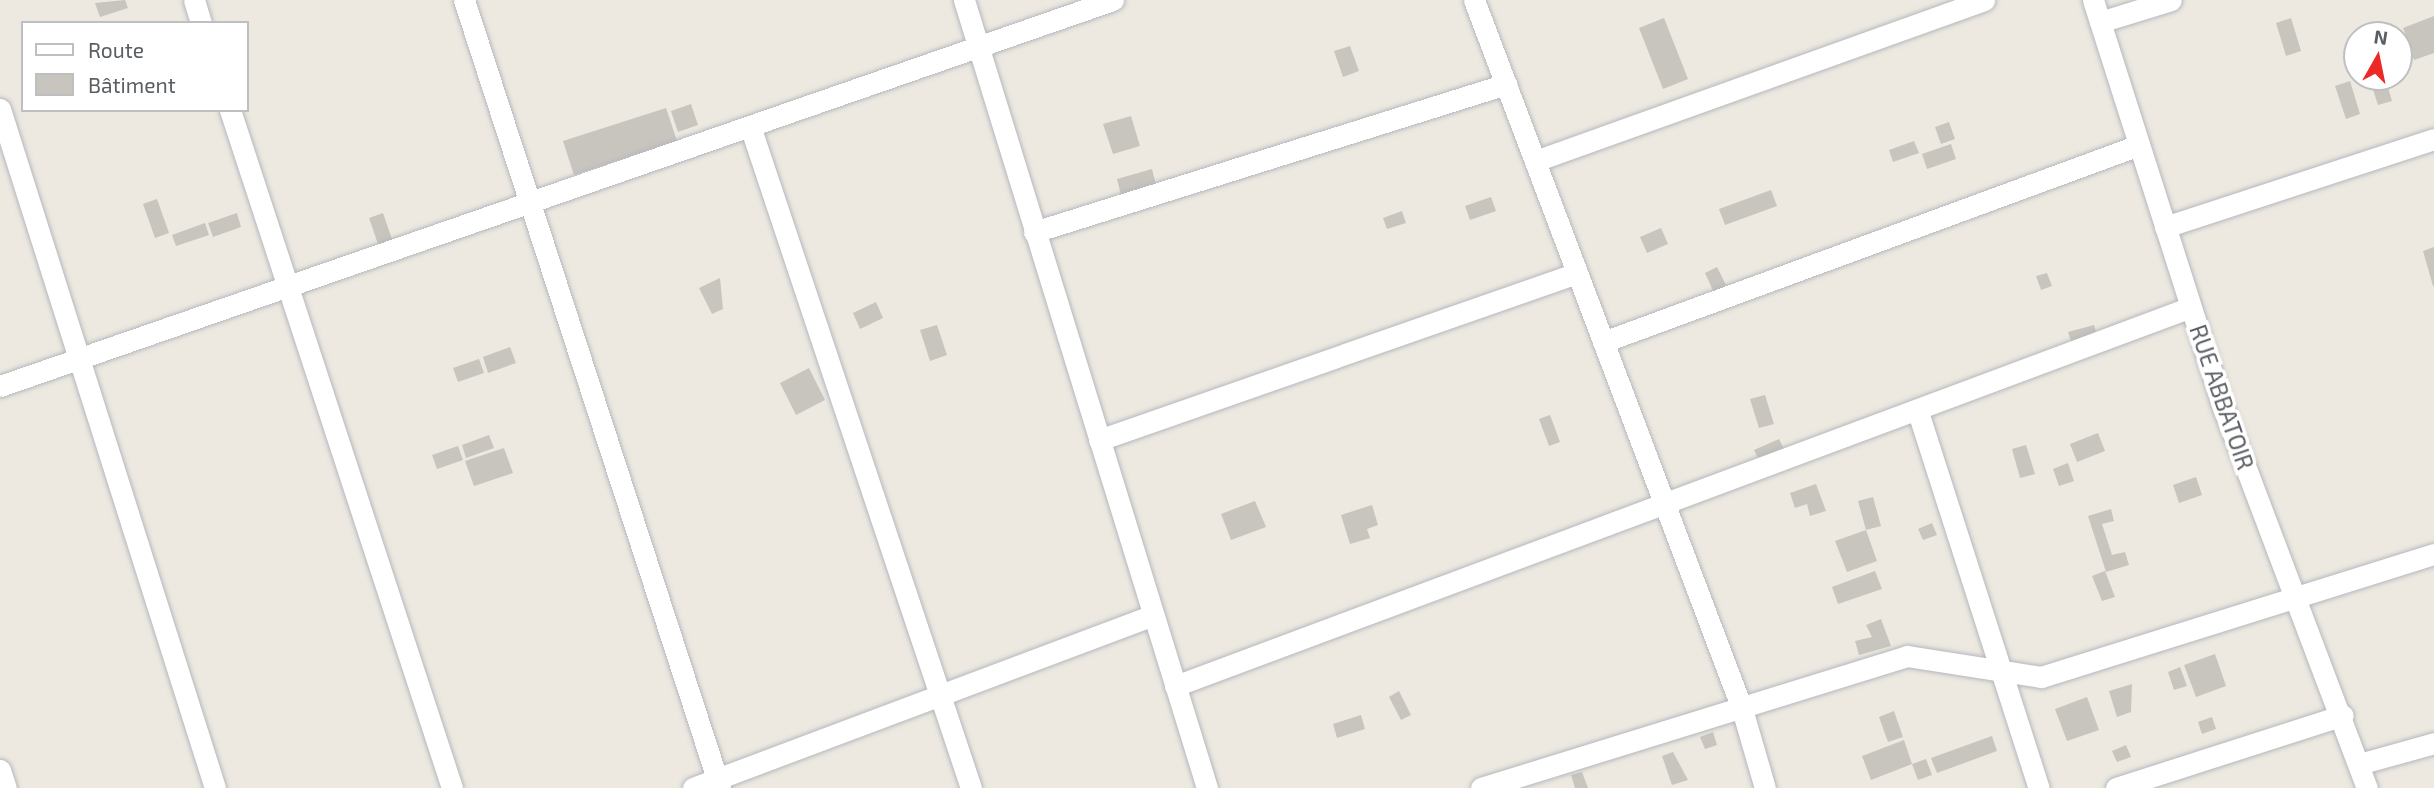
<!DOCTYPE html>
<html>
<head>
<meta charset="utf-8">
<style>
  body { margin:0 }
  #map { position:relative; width:2434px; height:788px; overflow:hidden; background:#ede9e1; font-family:"Exo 2",sans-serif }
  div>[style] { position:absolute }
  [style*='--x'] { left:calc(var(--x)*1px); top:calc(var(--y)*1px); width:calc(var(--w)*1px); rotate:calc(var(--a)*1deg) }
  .building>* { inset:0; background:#c8c4be }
  .roads { filter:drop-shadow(0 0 2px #b4b8bc) drop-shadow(0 0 2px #b4b8bc) }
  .street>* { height:21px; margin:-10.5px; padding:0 10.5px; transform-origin:10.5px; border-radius:10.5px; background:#fff }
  span { translate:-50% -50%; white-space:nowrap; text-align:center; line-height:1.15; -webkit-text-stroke:7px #fff; paint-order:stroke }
  .street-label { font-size:23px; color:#595e62 }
  .legend { position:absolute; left:21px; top:21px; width:228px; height:91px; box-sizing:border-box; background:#fff; border:2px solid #bdbfc0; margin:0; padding:9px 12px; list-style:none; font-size:21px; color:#595e62 }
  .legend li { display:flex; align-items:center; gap:14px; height:35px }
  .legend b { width:35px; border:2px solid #bdbfc0 }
  .north { position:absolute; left:2343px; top:21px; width:70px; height:70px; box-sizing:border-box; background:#fff; border:2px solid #bdbfc0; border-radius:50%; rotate:9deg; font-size:19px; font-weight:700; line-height:28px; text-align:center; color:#595e62 }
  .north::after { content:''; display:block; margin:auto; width:24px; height:32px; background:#ed2927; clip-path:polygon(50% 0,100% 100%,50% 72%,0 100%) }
</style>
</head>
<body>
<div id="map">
  <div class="building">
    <div style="clip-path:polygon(125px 0,128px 8px,100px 17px,95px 3px)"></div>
    <div style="clip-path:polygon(2434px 16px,2434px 53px,2414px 60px,2403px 28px)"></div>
    <div style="clip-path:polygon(1664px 18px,1688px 79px,1663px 89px,1639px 28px)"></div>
    <div style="clip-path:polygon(2291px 18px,2301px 51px,2286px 56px,2276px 23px)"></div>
    <div style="clip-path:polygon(1350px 46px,1359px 71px,1343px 77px,1334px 51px)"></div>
    <div style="clip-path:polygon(2369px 77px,2385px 77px,2392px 101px,2378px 105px)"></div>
    <div style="clip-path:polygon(2350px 81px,2360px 114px,2346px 119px,2335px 86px)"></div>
    <div style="clip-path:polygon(691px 104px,698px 125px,678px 132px,671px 111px)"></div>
    <div style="clip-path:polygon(666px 108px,677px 141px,574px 175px,563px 141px)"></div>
    <div style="clip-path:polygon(1131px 116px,1140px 146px,1113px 154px,1103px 124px)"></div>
    <div style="clip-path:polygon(1949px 122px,1955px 139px,1941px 144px,1935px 127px)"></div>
    <div style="clip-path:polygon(1914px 141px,1919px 153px,1893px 162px,1889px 150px)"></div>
    <div style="clip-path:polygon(1951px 144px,1956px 159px,1927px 169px,1922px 154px)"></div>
    <div style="clip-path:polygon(1152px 169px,1156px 185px,1121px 195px,1117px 179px)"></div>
    <div style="clip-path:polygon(1771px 190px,1777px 206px,1725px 225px,1719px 209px)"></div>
    <div style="clip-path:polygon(1491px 197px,1496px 211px,1470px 220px,1465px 206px)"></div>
    <div style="clip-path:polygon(157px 199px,169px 233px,155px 238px,143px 204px)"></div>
    <div style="clip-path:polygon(1402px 211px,1406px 223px,1387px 229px,1383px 218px)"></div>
    <div style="clip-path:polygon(237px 213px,241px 227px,213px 237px,208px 223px)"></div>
    <div style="clip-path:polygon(383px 213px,393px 242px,379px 247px,369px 218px)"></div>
    <div style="clip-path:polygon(205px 223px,209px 235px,176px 246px,172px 235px)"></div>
    <div style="clip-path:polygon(1661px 228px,1668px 244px,1647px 253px,1640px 237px)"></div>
    <div style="clip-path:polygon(2434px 247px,2434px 286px,2433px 286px,2423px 251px)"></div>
    <div style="clip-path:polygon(1717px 267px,1728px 289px,1715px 295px,1705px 273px)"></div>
    <div style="clip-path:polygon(2047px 273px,2052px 286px,2041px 290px,2036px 276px)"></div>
    <div style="clip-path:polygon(720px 278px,723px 309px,712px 314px,699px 288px)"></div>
    <div style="clip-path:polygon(876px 302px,883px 318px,860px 329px,853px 313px)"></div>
    <div style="clip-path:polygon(937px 325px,947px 355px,930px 361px,920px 330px)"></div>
    <div style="clip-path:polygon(2094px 325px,2098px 340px,2073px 347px,2068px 332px)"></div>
    <div style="clip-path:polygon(510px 347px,516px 363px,488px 373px,483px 357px)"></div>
    <div style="clip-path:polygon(479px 359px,484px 373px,458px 382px,453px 368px)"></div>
    <div style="clip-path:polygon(809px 368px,825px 400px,796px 415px,780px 383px)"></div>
    <div style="clip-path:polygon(1765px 395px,1774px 424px,1759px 428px,1750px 399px)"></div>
    <div style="clip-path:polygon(1550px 415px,1560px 442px,1549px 446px,1539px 419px)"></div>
    <div style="clip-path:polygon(2098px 433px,2105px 451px,2077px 462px,2070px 444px)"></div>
    <div style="clip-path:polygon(489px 435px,494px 448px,466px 458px,462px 445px)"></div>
    <div style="clip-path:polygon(1779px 439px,1786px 453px,1761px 464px,1754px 450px)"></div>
    <div style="clip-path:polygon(2026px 445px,2035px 474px,2020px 478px,2012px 449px)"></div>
    <div style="clip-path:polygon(458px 446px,463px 460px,437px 469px,432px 455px)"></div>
    <div style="clip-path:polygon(504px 448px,513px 473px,474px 486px,465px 461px)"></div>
    <div style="clip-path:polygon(2068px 463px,2074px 481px,2059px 486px,2053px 469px)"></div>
    <div style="clip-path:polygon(2196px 477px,2202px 495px,2179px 503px,2173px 485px)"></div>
    <div style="clip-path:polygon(1816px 484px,1826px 511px,1810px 516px,1807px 504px,1795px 508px,1790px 493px)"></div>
    <div style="clip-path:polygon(1873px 497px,1881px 526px,1866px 530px,1858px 501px)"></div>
    <div style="clip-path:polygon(1255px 501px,1266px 527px,1231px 540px,1221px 514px)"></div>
    <div style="clip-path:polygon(1372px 505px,1378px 525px,1367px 529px,1370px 538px,1350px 544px,1341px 515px)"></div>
    <div style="clip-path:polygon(2111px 509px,2114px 521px,2102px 524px,2112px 555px,2125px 552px,2129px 565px,2106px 572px,2088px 516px)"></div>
    <div style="clip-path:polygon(1932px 523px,1937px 535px,1923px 540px,1918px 529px)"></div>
    <div style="clip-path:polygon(1866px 530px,1877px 561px,1847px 572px,1835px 541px)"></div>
    <div style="clip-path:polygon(1875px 571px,1882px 589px,1838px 604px,1832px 587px)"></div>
    <div style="clip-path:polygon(2105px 571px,2115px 597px,2102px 601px,2092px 576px)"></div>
    <div style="clip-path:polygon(1881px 619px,1891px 646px,1859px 655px,1855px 641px,1872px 637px,1866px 625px)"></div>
    <div style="clip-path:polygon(2215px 654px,2226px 686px,2196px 697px,2184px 665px)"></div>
    <div style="clip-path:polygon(2180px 667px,2187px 686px,2174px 690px,2168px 672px)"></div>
    <div style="clip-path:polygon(2132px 684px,2131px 712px,2117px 717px,2109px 691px)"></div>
    <div style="clip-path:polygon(1399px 691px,1411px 715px,1401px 720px,1389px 697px)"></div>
    <div style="clip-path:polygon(2087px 697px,2099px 730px,2067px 741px,2055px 709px)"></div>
    <div style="clip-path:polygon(1894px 711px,1903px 737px,1888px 742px,1879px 717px)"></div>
    <div style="clip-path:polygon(1361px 715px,1365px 729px,1337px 738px,1333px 724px)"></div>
    <div style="clip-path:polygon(2212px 717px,2216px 729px,2202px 734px,2198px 722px)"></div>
    <div style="clip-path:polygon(1713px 732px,1717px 745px,1705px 749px,1700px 737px)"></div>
    <div style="clip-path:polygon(1992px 736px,1997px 751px,1937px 773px,1931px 758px)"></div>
    <div style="clip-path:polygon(1904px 740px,1912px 764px,1871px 780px,1862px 756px)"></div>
    <div style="clip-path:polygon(2126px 745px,2131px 757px,2117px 762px,2112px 751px)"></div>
    <div style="clip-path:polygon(1673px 752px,1688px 780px,1672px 785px,1662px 756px)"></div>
    <div style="clip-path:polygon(1926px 759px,1932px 775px,1918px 780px,1912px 764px)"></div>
    <div style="clip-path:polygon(1582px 772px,1588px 788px,1575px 788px,1571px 775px)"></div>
  </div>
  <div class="roads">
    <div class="street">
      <div style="--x:194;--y:0;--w:24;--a:73"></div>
      <div style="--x:464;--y:0;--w:829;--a:72"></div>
      <div style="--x:964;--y:0;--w:825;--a:72.86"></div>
      <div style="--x:1474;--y:0;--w:758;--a:69.29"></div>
      <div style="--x:1742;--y:709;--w:82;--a:73.8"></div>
      <div style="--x:2093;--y:0;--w:422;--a:72.3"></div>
      <div style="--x:2221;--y:402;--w:413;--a:69.3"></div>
      <div style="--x:2100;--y:22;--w:74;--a:-17.2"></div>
      <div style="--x:0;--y:109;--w:712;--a:72.43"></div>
      <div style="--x:230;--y:110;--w:713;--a:71.87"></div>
      <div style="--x:750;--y:126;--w:698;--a:71.54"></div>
      <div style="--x:1535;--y:161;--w:477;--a:-19.7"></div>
      <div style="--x:2165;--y:227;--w:283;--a:-18.1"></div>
      <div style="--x:1034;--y:232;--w:495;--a:-17.4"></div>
      <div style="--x:1603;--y:342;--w:571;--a:-20.18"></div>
      <div style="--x:0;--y:386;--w:1178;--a:-19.13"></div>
      <div style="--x:1918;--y:412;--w:395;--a:72.2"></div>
      <div style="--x:1099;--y:440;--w:506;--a:-19.26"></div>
      <div style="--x:1175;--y:686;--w:1084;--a:-20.46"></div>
      <div style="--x:2359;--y:764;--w:78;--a:-15.6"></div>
      <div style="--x:0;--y:770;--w:19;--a:72"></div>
      <div style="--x:693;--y:788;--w:491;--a:-20.6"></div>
      <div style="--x:1481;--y:788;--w:446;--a:-17.2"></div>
      <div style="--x:1907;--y:656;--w:136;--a:8.9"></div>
      <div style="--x:2041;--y:677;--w:412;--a:-17.4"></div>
      <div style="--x:2116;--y:788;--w:238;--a:-17.8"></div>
    </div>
  </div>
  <div class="street-label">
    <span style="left:2222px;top:397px;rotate:71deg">RUE ABBATOIR</span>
  </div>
  <ul class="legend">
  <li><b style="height:9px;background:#fff"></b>Route</li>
  <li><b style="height:19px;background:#c8c4be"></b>Bâtiment</li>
  </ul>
  <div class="north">N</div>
</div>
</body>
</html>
